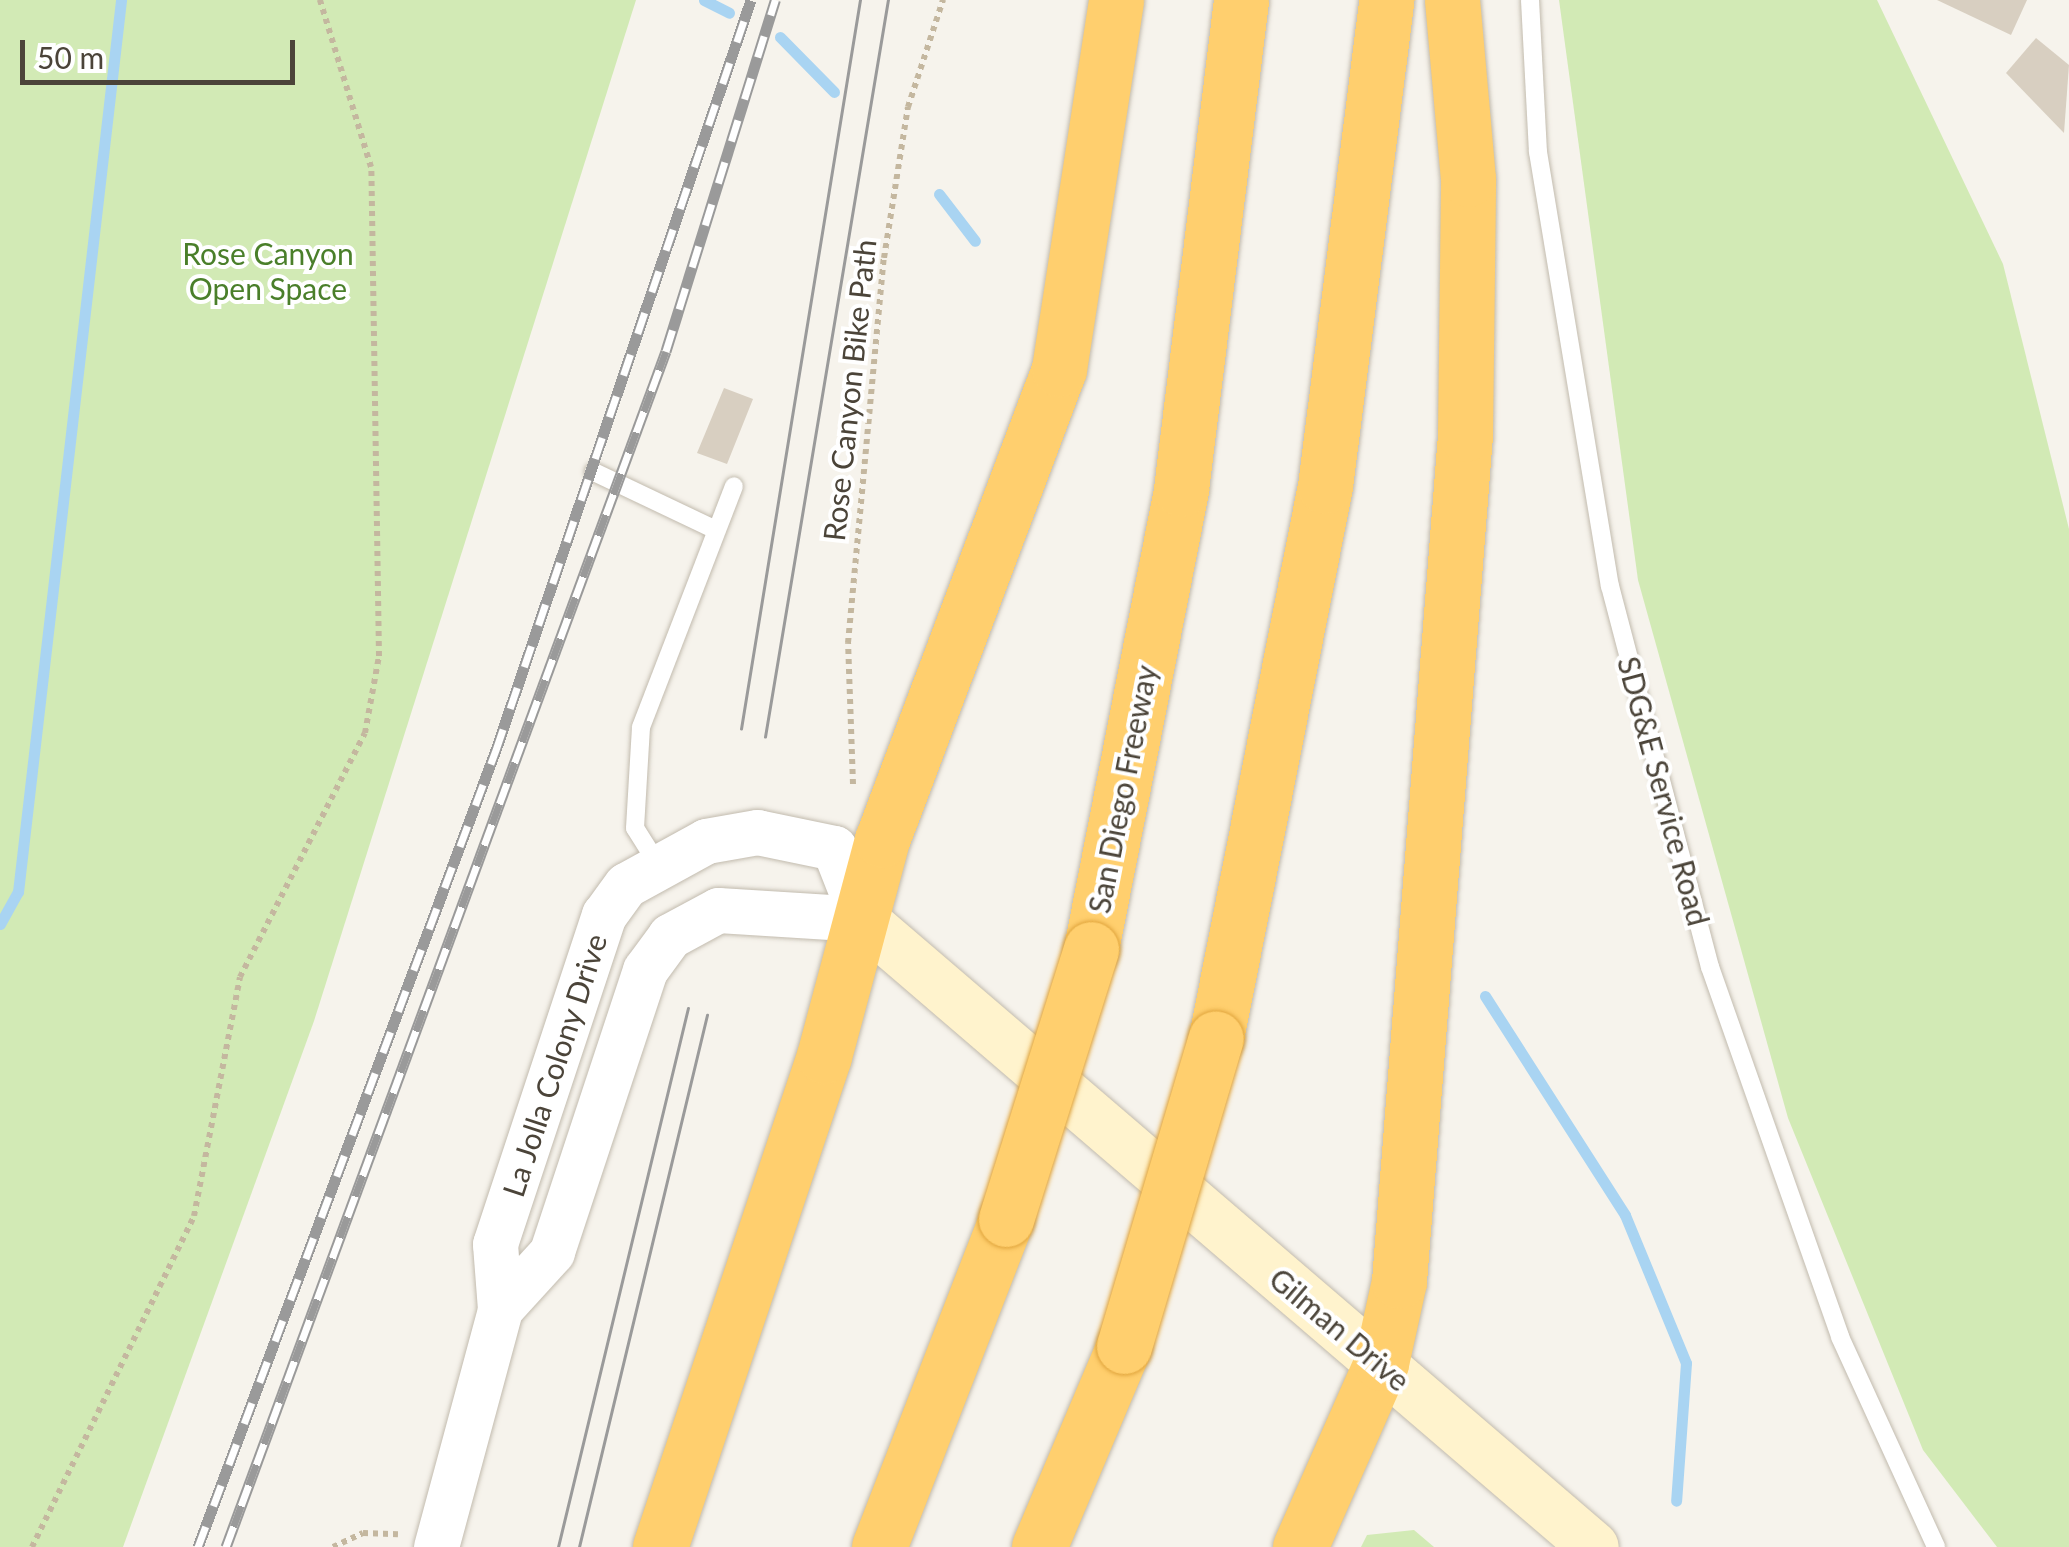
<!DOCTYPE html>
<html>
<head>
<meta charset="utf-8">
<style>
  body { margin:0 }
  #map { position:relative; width:2069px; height:1547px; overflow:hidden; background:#f6f3ec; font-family:Lato,sans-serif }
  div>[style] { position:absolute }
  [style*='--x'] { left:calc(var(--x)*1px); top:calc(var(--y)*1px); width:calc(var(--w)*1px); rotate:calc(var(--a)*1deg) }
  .green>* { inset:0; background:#d2eab5 }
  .stream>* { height:11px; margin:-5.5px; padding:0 5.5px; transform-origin:5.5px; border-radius:5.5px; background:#a9d4f2 }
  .building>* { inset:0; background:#d8cfc1 }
  .path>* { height:6px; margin-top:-3px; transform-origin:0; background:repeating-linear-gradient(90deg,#c4b79f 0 5px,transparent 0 10px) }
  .roads { filter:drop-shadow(0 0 2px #c2bbae) drop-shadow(0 0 2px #c2bbae) }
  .service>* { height:18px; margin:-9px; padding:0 9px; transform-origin:9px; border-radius:9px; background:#fff }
  .tertiary>* { height:45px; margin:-22.5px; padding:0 22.5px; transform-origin:22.5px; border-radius:22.5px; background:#fff }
  .secondary>* { height:50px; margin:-25px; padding:0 25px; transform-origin:25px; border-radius:25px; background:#fff3cd }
  .motorway>* { height:55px; margin:-27.5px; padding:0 27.5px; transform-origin:27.5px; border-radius:27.5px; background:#ffcf6e }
  .tram>* { height:2.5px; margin:-1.25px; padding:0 1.25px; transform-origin:1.25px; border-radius:1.25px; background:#9a9a9a }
  .rail>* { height:11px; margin-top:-5.5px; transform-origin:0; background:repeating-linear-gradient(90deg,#fff 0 22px,#9a9a9a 0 44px); box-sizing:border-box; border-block:2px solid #9a9a9a }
  .bridges { filter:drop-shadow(0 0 2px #e0a43c) drop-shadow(0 0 2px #e0a43c) }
  .motorway-bridge>* { height:55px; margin:-27.5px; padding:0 27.5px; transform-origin:27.5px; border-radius:27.5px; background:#ffcf6e }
  span { translate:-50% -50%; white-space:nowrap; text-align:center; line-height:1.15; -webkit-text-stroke:8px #fff; paint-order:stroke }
  .park-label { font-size:30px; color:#4a7f2a }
  .street-label { font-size:30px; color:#4b4439 }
  .scale { position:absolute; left:20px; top:40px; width:275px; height:45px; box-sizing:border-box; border:5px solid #4b4439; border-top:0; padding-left:12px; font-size:30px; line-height:35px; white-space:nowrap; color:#4b4439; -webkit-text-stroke:8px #fff; paint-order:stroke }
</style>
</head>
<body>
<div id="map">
  <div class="green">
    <div style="clip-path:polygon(0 0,636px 0,314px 1021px,123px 1547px,0 1547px)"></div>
    <div style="clip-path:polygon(1559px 0,1877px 0,2003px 264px,2069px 529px,2069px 1547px,1997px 1547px,1923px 1450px,1788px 1118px,1638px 580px)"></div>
    <div style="clip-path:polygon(1414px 1530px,1434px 1547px,1361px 1547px,1367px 1535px)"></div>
  </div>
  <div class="stream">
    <div style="--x:704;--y:0;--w:28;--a:27"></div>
    <div style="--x:780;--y:37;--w:77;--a:45.5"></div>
    <div style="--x:939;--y:194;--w:59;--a:52.5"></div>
    <div style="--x:0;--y:924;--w:37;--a:-61"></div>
    <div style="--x:18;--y:892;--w:898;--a:-83.41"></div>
    <div style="--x:1485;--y:996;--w:260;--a:57.4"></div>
    <div style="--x:1625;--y:1215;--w:160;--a:67.6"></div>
    <div style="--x:1686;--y:1363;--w:138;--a:94.1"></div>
  </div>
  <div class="building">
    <div style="clip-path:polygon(1937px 0,2027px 0,2011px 35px)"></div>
    <div style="clip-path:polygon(2036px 38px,2069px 65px,2064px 133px,2006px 73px)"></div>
    <div style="clip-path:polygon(724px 388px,753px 399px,727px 464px,697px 453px)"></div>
  </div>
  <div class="path">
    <div style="--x:853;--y:784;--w:141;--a:-92"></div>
    <div style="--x:848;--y:643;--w:387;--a:-84.7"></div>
    <div style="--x:884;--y:258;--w:153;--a:-81"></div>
    <div style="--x:908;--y:107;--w:113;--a:-71.9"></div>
    <div style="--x:32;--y:1547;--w:369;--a:-63.9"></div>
    <div style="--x:194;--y:1216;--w:243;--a:-79.1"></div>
    <div style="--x:240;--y:977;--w:274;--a:-62.9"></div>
    <div style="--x:365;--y:733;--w:78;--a:-79.7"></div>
    <div style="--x:379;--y:656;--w:489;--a:-90.9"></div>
    <div style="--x:371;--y:167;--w:175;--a:-107"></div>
    <div style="--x:333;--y:1547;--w:33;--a:-25"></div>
    <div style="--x:363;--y:1533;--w:35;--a:2"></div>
  </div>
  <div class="roads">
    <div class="service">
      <div style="--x:1530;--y:0;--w:152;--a:87"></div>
      <div style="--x:1538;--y:152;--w:440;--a:80.6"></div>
      <div style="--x:1610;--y:586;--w:394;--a:75.3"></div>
      <div style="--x:1710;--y:967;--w:392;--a:70.6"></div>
      <div style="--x:1840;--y:1337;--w:231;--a:65.4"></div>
      <div style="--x:594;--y:472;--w:135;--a:25.4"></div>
      <div style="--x:657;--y:863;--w:41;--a:-122.2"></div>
      <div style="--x:635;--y:828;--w:101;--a:-86.6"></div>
      <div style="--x:641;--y:727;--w:258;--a:-68.9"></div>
    </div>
    <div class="tertiary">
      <div style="--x:436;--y:1547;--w:246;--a:-74.9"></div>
      <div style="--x:500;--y:1309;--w:65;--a:-94.4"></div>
      <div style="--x:495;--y:1244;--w:347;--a:-71.7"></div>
      <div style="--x:604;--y:915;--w:37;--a:-54"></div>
      <div style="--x:626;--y:885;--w:91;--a:-28.8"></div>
      <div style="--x:706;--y:841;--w:52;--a:-10"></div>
      <div style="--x:757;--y:832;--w:79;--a:11.7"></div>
      <div style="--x:834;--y:848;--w:76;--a:68.5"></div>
      <div style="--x:862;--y:919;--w:144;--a:-176.4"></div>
      <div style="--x:718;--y:910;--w:55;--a:151.6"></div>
      <div style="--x:670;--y:936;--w:42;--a:126.3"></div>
      <div style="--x:645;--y:970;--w:297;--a:108.3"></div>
      <div style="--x:552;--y:1252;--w:77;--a:132.4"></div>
    </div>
    <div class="secondary">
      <div style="--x:862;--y:919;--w:964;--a:40.63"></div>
    </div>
    <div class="motorway">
      <div style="--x:1091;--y:949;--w:469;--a:-78.9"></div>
      <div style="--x:1181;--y:489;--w:493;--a:-83"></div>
      <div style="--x:1216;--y:1038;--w:563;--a:-78.83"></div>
      <div style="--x:1325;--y:486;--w:490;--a:-82.8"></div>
      <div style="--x:660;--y:1547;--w:518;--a:-71.53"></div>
      <div style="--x:824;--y:1056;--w:224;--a:-75"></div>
      <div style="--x:882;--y:840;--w:503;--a:-69.4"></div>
      <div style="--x:1059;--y:369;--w:373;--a:-81.2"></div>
      <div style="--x:879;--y:1547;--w:352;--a:-68.8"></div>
      <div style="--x:1039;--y:1547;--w:218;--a:-67.1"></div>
      <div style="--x:1300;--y:1547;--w:201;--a:-66.2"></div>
      <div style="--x:1381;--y:1363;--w:84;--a:-77.6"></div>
      <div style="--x:1399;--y:1281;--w:850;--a:-85.54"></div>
      <div style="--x:1465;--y:434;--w:255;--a:-89.3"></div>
      <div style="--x:1468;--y:179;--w:180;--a:-95.1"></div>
    </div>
  </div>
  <div class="tram">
    <div style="--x:741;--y:729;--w:739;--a:-80.73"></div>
    <div style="--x:765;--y:737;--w:747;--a:-80.53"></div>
    <div style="--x:558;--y:1547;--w:554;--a:-76.44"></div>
    <div style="--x:579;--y:1547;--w:547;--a:-76.47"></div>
  </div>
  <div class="rail">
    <div style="--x:198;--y:1547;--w:851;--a:-69.5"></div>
    <div style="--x:496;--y:750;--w:792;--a:-71.22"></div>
    <div style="--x:226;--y:1547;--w:1274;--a:-69.8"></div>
    <div style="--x:666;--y:351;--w:368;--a:-72.7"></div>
  </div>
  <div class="bridges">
    <div class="motorway-bridge">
      <div style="--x:1006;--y:1219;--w:283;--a:-72.5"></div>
      <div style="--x:1124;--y:1346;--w:321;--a:-73.4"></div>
    </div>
  </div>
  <div class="park-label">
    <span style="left:268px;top:270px">Rose Canyon<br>Open Space</span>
  </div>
  <div class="street-label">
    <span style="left:849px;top:390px;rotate:-84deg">Rose Canyon Bike Path</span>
    <span style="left:1122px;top:789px;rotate:-79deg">San Diego Freeway</span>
    <span style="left:1664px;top:791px;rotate:75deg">SDG&amp;E Service Road</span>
    <span style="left:554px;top:1065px;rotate:-72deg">La Jolla Colony Drive</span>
    <span style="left:1340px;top:1329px;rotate:40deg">Gilman Drive</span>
  </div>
  <div class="scale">50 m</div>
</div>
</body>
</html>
